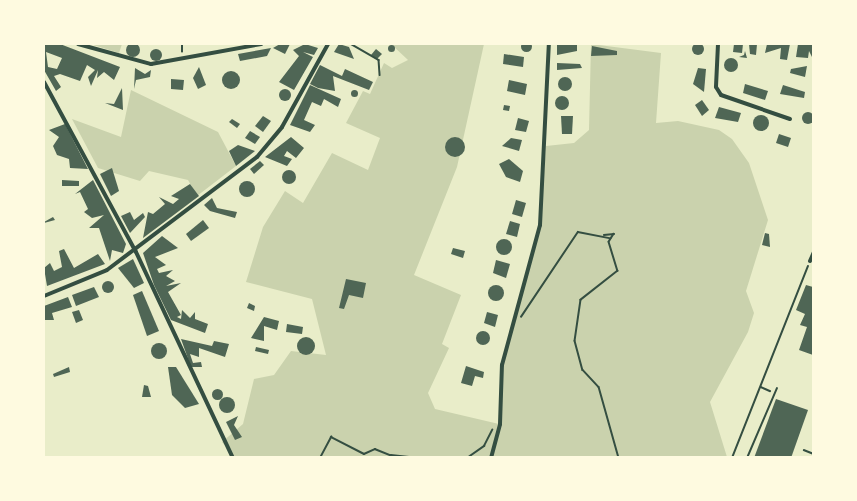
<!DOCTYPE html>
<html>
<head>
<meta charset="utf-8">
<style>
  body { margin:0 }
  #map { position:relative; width:857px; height:501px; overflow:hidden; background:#e9edc9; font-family:"Sofia Sans Condensed",sans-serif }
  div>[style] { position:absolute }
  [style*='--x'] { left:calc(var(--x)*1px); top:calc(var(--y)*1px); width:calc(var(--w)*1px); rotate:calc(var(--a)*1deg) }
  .green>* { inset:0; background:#cad2ad }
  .building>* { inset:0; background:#4f6655 }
  .round { border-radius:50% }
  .path>* { height:1.5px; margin:-0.75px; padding:0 0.75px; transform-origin:0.75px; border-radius:0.75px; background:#344e41 }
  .service>* { height:2px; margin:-1px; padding:0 1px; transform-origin:1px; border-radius:1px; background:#344e41 }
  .minor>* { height:4px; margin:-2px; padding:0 2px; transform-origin:2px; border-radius:2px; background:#344e41 }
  span { translate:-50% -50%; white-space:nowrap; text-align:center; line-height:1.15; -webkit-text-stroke:4.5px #fefae0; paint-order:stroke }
  .frame { position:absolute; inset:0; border:45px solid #fefae0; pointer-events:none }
</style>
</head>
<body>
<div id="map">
  <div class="green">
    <div style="clip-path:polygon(90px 44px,122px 44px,119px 53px)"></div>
    <div style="clip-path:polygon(391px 44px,484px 44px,457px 167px,414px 275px,461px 295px,442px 344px,449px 348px,428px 393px,435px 409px,499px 424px,502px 365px,540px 225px,546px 146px,574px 143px,589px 130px,591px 44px,661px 53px,656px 123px,678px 121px,719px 130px,732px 139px,749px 163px,768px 220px,746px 291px,754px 313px,748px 332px,710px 402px,727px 457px,236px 458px,222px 442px,243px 424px,254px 379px,274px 375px,291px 351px,326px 355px,312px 299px,246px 282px,263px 227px,285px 191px,303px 203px,332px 153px,368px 170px,380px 138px,346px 123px,363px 91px,370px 94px,384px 63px,392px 68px,408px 60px)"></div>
    <div style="clip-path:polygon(131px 90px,218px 132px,236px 166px,197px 196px,188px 180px,149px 171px,140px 181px,98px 168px,72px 119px,121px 137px)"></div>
  </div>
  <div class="building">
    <div class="round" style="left:520.5px;top:40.5px;width:11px;height:11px"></div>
    <div class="round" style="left:126px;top:43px;width:14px;height:14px"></div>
    <div class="round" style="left:692px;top:43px;width:12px;height:12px"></div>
    <div style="clip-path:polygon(evenodd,44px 44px,60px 44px,120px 67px,114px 80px,104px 72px,97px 78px,98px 70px,91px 86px,88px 77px,95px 70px,87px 65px,80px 81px,60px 74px,54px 76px,61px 87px,56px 91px,44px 70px,44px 44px,46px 52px,62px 58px,57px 69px,48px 67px,46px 52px)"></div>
    <div style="clip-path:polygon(290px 44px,285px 54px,273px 48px,280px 44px)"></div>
    <div style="clip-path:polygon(305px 44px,318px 48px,314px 55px,303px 52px,313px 57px,294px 90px,279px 82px,299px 56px,293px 50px)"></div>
    <div style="clip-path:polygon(339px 44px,349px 47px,354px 59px,334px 52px)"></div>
    <div style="clip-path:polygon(557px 44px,577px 44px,577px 51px,557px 55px)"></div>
    <div style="clip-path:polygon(734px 44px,743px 44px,742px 53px,733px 52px)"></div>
    <div style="clip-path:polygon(749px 44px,757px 44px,756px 55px,750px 54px)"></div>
    <div style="clip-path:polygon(767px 44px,790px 44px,787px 60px,780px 59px,781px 48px,765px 53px)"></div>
    <div style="clip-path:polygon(798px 44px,813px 44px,813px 59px,809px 51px,808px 58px,796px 57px)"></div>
    <div class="round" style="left:387.5px;top:44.5px;width:7px;height:7px"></div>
    <div style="clip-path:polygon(592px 46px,617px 51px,617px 55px,591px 56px)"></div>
    <div style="clip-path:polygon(271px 48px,267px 56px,240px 61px,238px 54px)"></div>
    <div class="round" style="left:150px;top:49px;width:12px;height:12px"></div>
    <div style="clip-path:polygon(376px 49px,382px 54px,377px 59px,371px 55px)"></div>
    <div style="clip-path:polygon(745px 51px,747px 58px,739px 57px,744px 55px)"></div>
    <div style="clip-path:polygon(504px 54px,524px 57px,523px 67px,503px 64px)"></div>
    <div class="round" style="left:724px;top:58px;width:14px;height:14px"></div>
    <div style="clip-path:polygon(557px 63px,580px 64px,582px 68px,557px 70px)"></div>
    <div style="clip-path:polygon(320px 65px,342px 76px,345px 69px,373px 82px,369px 90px,333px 76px,335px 91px,318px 88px,310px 84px)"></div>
    <div style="clip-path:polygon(807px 66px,805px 77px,790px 73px,791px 69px)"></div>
    <div style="clip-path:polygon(199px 67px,206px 85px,198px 89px,193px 78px)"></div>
    <div style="clip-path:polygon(135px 68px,145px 74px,151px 70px,150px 77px,136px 80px,134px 89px)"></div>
    <div style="clip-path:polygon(698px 68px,706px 69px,704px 92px,693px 84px)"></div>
    <div class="round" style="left:222px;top:71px;width:18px;height:18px"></div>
    <div class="round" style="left:558px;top:77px;width:14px;height:14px"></div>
    <div style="clip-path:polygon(171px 79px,184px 80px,183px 90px,171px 89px)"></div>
    <div style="clip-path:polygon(509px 80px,527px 84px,525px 95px,507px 91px)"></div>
    <div style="clip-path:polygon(745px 84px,768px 91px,765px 100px,743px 93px)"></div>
    <div style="clip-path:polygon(310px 85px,341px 99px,338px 107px,324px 99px,321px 106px,312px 102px,304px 120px,315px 125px,310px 132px,290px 125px)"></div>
    <div style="clip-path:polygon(783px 85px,805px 92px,804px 98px,780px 94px)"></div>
    <div style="clip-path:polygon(122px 88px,123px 110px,105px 103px,114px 104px)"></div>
    <div class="round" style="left:279px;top:89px;width:12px;height:12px"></div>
    <div class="round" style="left:350.5px;top:89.5px;width:7px;height:7px"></div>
    <div class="round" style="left:555px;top:96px;width:14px;height:14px"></div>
    <div style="clip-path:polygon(702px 100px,709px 110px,702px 116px,695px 105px)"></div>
    <div style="clip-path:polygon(504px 105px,510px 106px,509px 111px,503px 110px)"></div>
    <div style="clip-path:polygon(719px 107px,741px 113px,738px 122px,715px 118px)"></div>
    <div class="round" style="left:802px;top:112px;width:12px;height:12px"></div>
    <div class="round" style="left:753px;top:115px;width:16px;height:16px"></div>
    <div style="clip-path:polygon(263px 116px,271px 121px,263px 132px,255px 126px)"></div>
    <div style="clip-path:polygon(561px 116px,573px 116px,572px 134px,562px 134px)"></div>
    <div style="clip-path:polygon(518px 118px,529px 121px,526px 132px,515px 130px)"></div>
    <div style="clip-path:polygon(232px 119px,240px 124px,237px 128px,229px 122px)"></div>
    <div style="clip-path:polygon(65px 124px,88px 169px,70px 168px,69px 159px,57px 155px,53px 146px,59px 137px,49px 130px)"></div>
    <div style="clip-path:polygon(250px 131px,260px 137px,255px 144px,245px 138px)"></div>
    <div style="clip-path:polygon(779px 134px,791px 138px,788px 147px,776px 143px)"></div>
    <div style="clip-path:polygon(291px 137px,304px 148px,296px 158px,287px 151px,284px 156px,292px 159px,287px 166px,265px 157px)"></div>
    <div class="round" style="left:445px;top:137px;width:20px;height:20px"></div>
    <div style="clip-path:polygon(511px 138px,522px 140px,519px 151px,502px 146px)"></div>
    <div style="clip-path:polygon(238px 145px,255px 151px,236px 166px,229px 151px)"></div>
    <div style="clip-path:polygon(509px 159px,523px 171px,520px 182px,506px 177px,499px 164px)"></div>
    <div style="clip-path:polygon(260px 161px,264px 165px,254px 174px,250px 169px)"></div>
    <div style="clip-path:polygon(112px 168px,119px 191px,111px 196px,100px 174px)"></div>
    <div class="round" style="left:282px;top:170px;width:14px;height:14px"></div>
    <div style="clip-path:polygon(62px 180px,79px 181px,79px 186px,62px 186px)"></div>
    <div style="clip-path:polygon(93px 180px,126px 244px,123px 253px,112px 250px,110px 261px,99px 228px,89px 228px,104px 215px,92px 218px,84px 212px,88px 209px,80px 192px,75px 194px)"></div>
    <div class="round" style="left:239px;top:181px;width:16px;height:16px"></div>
    <div style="clip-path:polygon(190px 184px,199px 196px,143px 238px,148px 212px,153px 214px,165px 204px,159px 197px,173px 204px,179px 199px,171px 196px)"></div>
    <div style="clip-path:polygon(212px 198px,217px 208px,237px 212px,235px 218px,210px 211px,204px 205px)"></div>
    <div style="clip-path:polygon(516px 200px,526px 203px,522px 217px,512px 214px)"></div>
    <div style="clip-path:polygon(130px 212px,134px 220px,143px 213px,145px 217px,130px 233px,121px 216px)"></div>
    <div style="clip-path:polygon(53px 217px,55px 220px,44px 223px,44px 222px)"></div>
    <div style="clip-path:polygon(203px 220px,209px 228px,191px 241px,186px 234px)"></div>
    <div style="clip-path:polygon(510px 221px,520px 224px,517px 237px,506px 234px)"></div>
    <div style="clip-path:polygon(765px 233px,769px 234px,770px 247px,762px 245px)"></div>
    <div style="clip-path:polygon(162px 236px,178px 248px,155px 257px,166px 265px,157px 269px,159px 273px,173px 270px,166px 276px,175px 281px,166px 286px,181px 283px,168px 292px,181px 315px,177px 317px,181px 319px,182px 310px,190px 318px,195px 312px,195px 319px,208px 324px,205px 333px,171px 320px,154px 285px,143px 253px)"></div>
    <div class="round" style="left:496px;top:239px;width:16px;height:16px"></div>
    <div style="clip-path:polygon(453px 248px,465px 251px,463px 258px,451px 254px)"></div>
    <div style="clip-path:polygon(64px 249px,74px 268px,98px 254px,105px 264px,47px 286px,44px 268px,50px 263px,54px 271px,62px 267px,59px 251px)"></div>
    <div style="clip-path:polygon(133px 259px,144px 283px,134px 288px,118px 268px)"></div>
    <div style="clip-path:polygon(496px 260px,510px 264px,506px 278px,493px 273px)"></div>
    <div style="clip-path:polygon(346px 279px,366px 283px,363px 298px,349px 295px,344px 309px,339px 308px)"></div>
    <div class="round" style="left:102px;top:281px;width:12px;height:12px"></div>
    <div class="round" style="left:488px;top:285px;width:16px;height:16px"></div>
    <div style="clip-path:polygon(806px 285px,813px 287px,813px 355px,799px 350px,807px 327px,800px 325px,805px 314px,796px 310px)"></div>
    <div style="clip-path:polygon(94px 287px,99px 297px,76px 306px,72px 295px)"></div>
    <div style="clip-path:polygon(142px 291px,159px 331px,147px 336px,133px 295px)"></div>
    <div style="clip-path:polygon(68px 297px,72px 307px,52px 313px,54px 320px,44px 320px,44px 306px)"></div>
    <div style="clip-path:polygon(249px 303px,255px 306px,254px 311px,247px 308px)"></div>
    <div style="clip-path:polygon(79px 310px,83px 320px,76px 323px,72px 312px)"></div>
    <div style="clip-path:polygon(487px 312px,498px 315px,495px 327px,484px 323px)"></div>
    <div style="clip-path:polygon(264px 317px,279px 321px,277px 330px,264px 326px,264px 341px,251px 338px)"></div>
    <div style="clip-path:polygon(287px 324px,303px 327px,302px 334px,286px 332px)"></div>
    <div class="round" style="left:476px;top:331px;width:14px;height:14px"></div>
    <div class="round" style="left:297px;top:337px;width:18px;height:18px"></div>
    <div style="clip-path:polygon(181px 339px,212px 346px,214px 341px,229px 344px,225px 357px,199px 348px,199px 357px,190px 354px,193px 363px,201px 362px,202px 367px,191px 367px)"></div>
    <div class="round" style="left:151px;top:343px;width:16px;height:16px"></div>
    <div style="clip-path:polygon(256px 347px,269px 350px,268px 354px,255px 351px)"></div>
    <div style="clip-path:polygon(466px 366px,484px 372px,483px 378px,475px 376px,472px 386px,461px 383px)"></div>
    <div style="clip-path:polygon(69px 367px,70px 372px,54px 377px,53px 374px)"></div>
    <div style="clip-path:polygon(168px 367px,176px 367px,199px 404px,185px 408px,172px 395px)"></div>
    <div style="clip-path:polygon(144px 385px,148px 386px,151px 397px,142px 397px)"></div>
    <div class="round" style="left:211.5px;top:388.5px;width:11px;height:11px"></div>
    <div class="round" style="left:219px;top:397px;width:16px;height:16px"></div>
    <div style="clip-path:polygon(776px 399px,808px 410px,791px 458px,754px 458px)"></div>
    <div style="clip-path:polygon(238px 416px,234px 425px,242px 437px,235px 440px,226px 422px)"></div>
  </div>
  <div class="path">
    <div style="--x:351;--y:44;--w:32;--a:30"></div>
    <div style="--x:379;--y:60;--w:15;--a:86"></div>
    <div style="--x:182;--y:52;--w:8;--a:-90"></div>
    <div style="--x:604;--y:235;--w:10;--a:-6"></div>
    <div style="--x:614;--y:234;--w:9;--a:122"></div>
    <div style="--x:609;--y:242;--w:30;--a:73"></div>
    <div style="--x:618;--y:271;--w:47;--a:141.9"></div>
    <div style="--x:581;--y:300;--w:41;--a:98.3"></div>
    <div style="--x:575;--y:341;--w:30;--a:75"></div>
    <div style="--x:583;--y:370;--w:23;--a:47"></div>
    <div style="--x:599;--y:387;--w:74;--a:74.3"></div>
    <div style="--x:521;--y:317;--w:102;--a:-56.2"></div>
    <div style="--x:578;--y:232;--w:33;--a:11"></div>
    <div style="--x:761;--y:387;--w:10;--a:24"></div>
    <div style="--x:804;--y:450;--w:11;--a:22"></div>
    <div style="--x:391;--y:455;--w:27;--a:6"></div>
    <div style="--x:320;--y:458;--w:24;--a:-62"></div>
    <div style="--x:331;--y:437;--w:37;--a:27"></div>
    <div style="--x:364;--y:454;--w:12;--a:-24"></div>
    <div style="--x:375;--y:449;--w:24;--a:22"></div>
    <div style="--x:467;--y:458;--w:21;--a:-35"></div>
    <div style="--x:484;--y:446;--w:18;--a:-63"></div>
    <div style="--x:732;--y:458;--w:206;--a:-68.4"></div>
  </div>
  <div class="service">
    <div style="--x:747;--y:458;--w:76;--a:-66.8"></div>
  </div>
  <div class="minor">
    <div style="--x:78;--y:44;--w:76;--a:15.3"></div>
    <div style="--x:151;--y:64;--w:112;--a:-10.3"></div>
    <div style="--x:718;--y:44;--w:43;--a:92.7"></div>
    <div style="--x:716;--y:87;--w:9;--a:58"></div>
    <div style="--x:721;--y:95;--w:73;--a:19.2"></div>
    <div style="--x:44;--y:82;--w:193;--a:61.6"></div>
    <div style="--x:136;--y:252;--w:228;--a:64.8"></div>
    <div style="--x:810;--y:261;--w:10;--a:-66"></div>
    <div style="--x:44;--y:296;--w:68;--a:-22.4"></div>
    <div style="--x:107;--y:270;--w:188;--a:-37"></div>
    <div style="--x:257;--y:157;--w:39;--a:-50"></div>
    <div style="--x:282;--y:127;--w:95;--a:-61"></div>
    <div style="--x:491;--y:458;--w:35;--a:-75"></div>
    <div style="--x:500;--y:424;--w:59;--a:-88.1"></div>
    <div style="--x:502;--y:365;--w:145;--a:-74.8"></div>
    <div style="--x:540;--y:225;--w:181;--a:-87.2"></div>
  </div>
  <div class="frame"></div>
</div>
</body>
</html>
